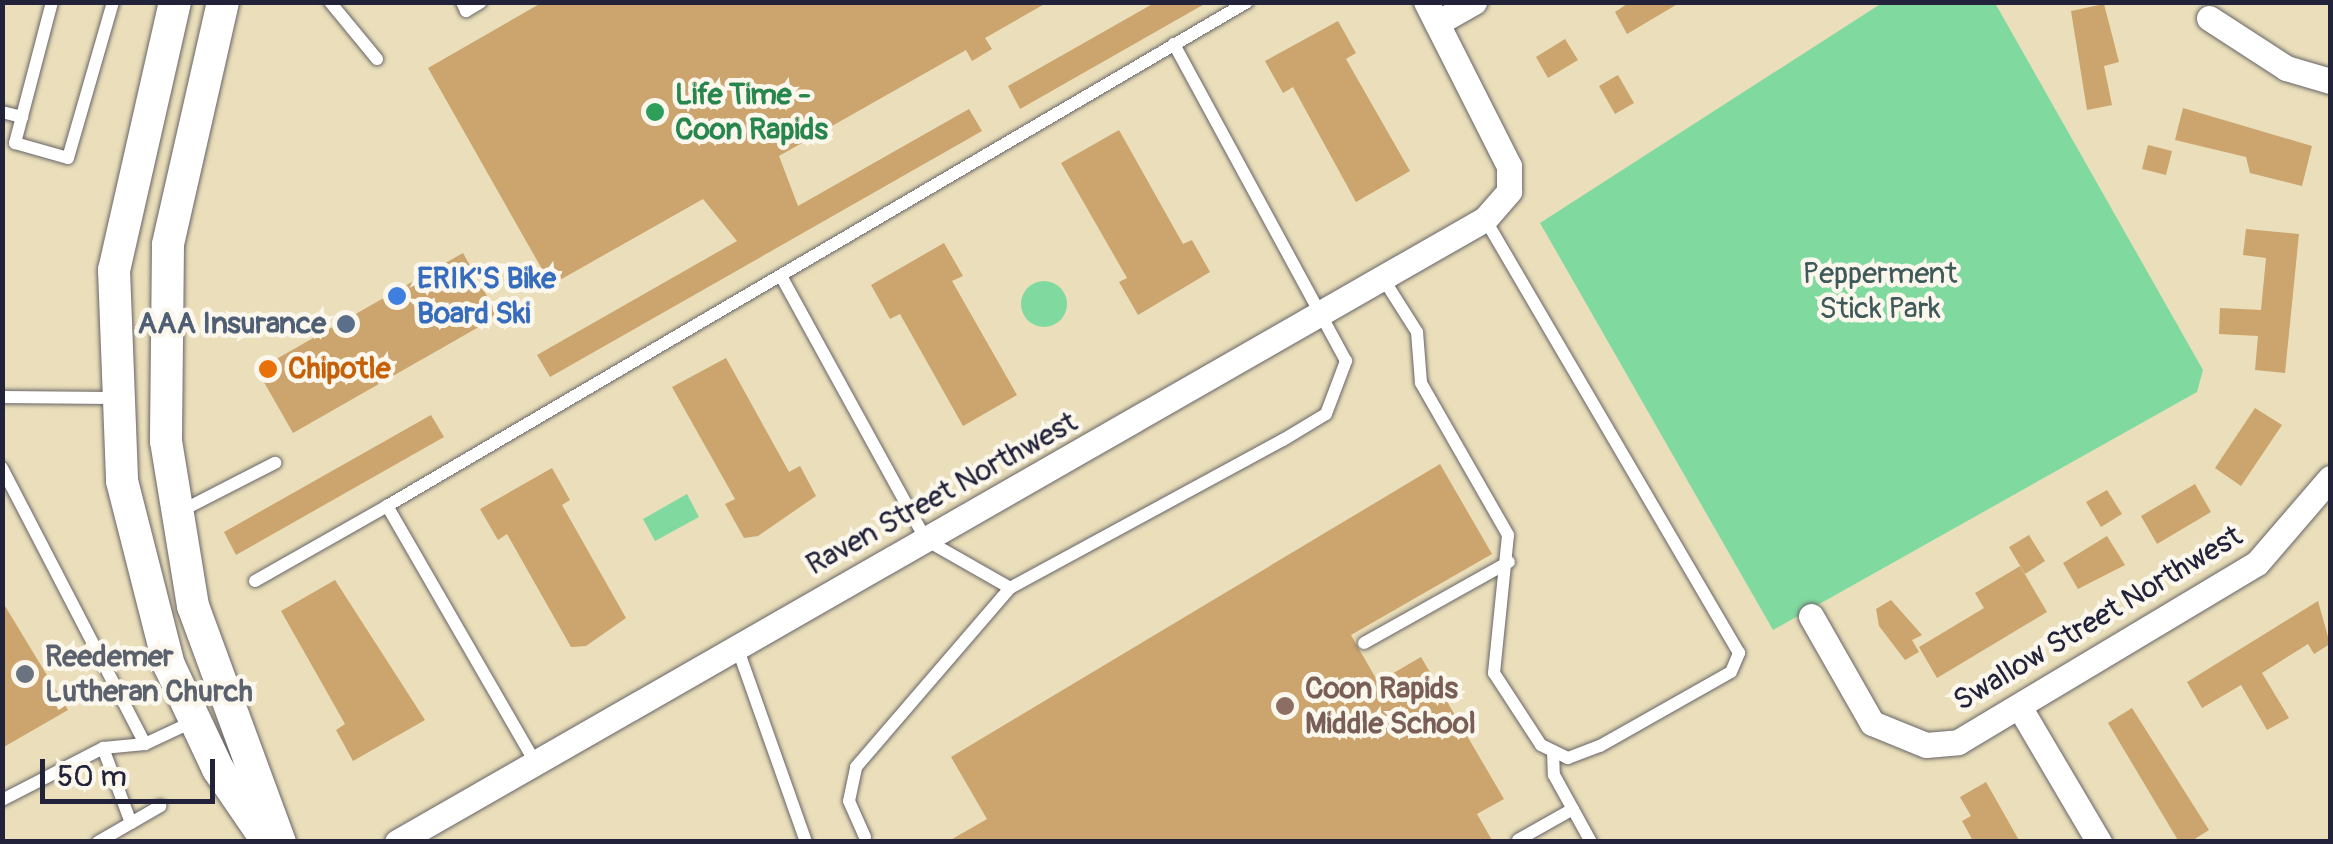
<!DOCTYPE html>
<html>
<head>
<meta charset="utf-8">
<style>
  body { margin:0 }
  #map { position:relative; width:2333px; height:844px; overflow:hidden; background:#eadfba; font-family:Pangolin,sans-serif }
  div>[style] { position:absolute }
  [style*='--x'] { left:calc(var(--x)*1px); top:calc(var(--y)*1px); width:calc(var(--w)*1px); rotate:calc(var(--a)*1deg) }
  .green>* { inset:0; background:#80daa0 }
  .round { border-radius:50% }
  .building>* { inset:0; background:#cba46e }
  .roads { filter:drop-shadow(0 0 2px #686467) drop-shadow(0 0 2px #686467) }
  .service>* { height:12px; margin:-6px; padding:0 6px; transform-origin:6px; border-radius:6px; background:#fff }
  .minor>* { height:25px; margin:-12.5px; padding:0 12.5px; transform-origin:12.5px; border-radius:12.5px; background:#fff }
  .tertiary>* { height:32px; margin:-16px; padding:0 16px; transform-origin:16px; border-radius:16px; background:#fff }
  .dots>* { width:28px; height:28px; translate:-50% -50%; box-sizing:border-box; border:5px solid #fbf7ec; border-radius:50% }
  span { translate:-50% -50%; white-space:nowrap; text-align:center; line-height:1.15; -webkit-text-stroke:9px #fbf7ec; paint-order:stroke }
  .leisure-label { font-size:30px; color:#27864d; font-weight:700 }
  .left { translate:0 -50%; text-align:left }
  .park-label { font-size:30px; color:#3e5959 }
  .shop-label { font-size:30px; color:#366cbe; font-weight:700 }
  .service-label { font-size:30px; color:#4e5e75; font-weight:700 }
  .right { translate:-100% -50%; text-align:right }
  .food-label { font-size:30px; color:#c56008; font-weight:700 }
  .street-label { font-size:30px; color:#22223b }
  .worship-label { font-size:30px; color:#5b616d; font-weight:700 }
  .education-label { font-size:30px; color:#785e54; font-weight:700 }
  .frame { position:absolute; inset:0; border:5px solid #22223b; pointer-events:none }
  .scale { position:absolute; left:40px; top:759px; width:175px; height:45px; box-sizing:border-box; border:5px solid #22223b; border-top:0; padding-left:12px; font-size:30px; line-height:35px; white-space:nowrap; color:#22223b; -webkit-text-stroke:8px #fbf7ec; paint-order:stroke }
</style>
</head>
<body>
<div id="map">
  <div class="green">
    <div style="clip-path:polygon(1882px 3px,1995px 3px,2203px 370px,2197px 392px,1773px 630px,1540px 223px)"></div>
    <div class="round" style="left:1021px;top:281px;width:46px;height:46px"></div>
    <div style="clip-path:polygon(687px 494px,699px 517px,655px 541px,643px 519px)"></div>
  </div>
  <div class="building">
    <div style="clip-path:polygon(543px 2px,1048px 2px,985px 38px,992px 49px,972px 61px,966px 50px,779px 156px,798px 206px,969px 109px,982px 131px,550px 377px,537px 355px,737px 241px,703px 199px,551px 285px,428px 68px)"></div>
    <div style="clip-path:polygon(1156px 2px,1208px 2px,1020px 109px,1008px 86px)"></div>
    <div style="clip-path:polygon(1630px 2px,1681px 2px,1627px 34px,1615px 12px)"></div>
    <div style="clip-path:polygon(2104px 4px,2119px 62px,2104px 66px,2112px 105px,2087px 110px,2071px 11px)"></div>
    <div style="clip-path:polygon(1338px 21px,1356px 53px,1346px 59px,1410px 171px,1356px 202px,1293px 87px,1283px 93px,1265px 61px)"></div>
    <div style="clip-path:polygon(1565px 39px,1578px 60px,1548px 78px,1536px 57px)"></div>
    <div style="clip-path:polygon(1618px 75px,1634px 103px,1615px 114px,1599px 86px)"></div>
    <div style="clip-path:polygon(2183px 108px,2312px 146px,2302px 186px,2250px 173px,2246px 157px,2175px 140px)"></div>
    <div style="clip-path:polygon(1119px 130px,1183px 244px,1192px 240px,1210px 272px,1138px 315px,1119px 282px,1127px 278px,1061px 163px)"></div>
    <div style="clip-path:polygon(2148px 145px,2172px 151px,2166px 175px,2142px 169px)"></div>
    <div style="clip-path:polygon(2246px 229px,2299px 234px,2285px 373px,2255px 370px,2258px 336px,2219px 334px,2220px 308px,2261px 310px,2266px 258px,2243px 255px)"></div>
    <div style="clip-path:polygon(944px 243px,963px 276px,952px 281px,1017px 395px,963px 426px,900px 314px,890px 319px,871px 285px)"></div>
    <div style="clip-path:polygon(463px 253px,498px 316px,293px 433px,257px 370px)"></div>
    <div style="clip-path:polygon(726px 358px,789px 472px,800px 466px,816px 496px,758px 536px,744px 538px,725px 504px,735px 499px,672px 387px)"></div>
    <div style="clip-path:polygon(2255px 408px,2282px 425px,2241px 486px,2215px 468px)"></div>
    <div style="clip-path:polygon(431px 415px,444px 437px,236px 555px,224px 532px)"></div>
    <div style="clip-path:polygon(1440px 464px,1492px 554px,1351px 635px,1378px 682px,1421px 657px,1504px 799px,1477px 814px,1493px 842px,947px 842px,987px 819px,951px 757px)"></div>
    <div style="clip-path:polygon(552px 468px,570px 500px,562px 505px,626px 618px,586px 646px,571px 647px,507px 534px,498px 540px,480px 509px)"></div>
    <div style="clip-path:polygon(2195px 484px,2211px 512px,2157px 544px,2141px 516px)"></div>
    <div style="clip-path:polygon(2107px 490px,2122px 514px,2101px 527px,2086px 502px)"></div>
    <div style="clip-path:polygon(2029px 535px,2045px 561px,2025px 574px,2009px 547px)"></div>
    <div style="clip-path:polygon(2107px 536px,2125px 565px,2078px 589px,2063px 563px)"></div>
    <div style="clip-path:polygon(2020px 566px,2047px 612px,1937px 678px,1919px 647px,1984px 608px,1975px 593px)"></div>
    <div style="clip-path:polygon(335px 580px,425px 720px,353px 761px,336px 730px,345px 724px,281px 611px)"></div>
    <div style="clip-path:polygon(1891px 600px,1922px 635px,1912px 640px,1919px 652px,1905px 660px,1879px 626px,1876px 609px)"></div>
    <div style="clip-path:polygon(2px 601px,68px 710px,2px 748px)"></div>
    <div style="clip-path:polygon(2318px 601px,2330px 644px,2314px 654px,2308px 644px,2262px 673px,2289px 718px,2267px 730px,2241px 685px,2202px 708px,2187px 682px)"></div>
    <div style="clip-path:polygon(2132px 708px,2209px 830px,2190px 842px,2179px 842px,2108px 723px)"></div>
    <div style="clip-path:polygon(1986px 782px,2020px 842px,1972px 839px,1962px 821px,1971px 816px,1960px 797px)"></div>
  </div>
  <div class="roads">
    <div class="service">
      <div style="--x:52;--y:2;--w:146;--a:104.7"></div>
      <div style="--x:15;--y:143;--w:55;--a:15.8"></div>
      <div style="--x:68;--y:158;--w:162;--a:-73.9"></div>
      <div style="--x:330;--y:2;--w:74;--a:50.5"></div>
      <div style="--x:462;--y:2;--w:10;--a:66"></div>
      <div style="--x:466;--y:11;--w:17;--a:-31"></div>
      <div style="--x:2;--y:112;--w:21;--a:14"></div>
      <div style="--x:781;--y:276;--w:301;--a:61.2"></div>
      <div style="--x:926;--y:540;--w:97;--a:29.7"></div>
      <div style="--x:1010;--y:588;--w:311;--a:-28.5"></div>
      <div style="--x:1283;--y:440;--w:50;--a:-31.2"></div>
      <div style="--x:1326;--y:414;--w:57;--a:-69.3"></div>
      <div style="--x:1346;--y:361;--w:361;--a:-118.5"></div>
      <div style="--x:1384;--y:280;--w:62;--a:57.6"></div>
      <div style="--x:1417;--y:332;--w:51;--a:85.5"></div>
      <div style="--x:1421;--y:383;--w:175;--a:60.2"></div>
      <div style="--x:1508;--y:535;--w:139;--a:95.8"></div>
      <div style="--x:1494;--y:673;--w:86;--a:56.9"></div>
      <div style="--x:1541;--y:745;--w:30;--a:26"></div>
      <div style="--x:1568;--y:758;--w:34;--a:-21"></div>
      <div style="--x:1600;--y:746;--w:150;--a:-29.5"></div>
      <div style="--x:1731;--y:672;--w:21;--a:-67"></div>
      <div style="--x:1739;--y:653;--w:503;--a:-120.34"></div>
      <div style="--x:2;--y:397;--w:111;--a:0.5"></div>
      <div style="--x:2;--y:468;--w:311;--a:62.6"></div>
      <div style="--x:145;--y:744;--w:54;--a:-25.1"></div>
      <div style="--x:181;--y:511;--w:106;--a:-27.1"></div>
      <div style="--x:255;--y:581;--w:152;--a:-29.6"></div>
      <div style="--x:1364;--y:643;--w:166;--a:-29.2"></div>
      <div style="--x:737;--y:647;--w:207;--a:70.5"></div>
      <div style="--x:1553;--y:751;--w:24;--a:88"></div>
      <div style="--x:1554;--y:775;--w:77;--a:61.1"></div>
      <div style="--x:535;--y:762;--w:296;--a:-120"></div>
      <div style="--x:387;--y:506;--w:997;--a:-30.37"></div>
      <div style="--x:2;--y:800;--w:114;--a:-27.2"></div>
      <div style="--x:103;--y:748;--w:42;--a:-5.4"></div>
      <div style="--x:131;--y:823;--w:34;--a:-30"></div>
      <div style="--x:865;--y:837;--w:39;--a:-114"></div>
      <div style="--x:849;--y:801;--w:35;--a:-78"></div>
      <div style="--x:856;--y:767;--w:236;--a:-49.3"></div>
      <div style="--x:1518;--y:840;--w:63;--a:-29.4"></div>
      <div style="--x:98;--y:842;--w:38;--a:-30"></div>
      <div style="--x:131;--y:823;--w:80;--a:-110.5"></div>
    </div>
    <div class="minor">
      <div style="--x:2209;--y:18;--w:92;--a:33"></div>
      <div style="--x:2286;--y:68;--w:46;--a:16.5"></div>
      <div style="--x:1437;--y:23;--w:43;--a:-29.6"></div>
      <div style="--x:1811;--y:616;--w:123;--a:60.3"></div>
      <div style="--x:1872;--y:723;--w:58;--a:22.2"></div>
      <div style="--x:1926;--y:745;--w:32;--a:-5"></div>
      <div style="--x:1958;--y:742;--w:348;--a:-30.9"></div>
      <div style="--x:2257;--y:563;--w:112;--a:-49.3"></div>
      <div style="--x:2020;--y:708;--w:156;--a:59.5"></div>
      <div style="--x:397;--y:842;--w:1254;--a:-29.8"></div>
      <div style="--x:1485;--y:219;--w:37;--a:-49"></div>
      <div style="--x:1509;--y:191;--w:25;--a:-90"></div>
      <div style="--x:1509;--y:166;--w:184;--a:-116.8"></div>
    </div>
    <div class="tertiary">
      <div style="--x:175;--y:2;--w:275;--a:102.8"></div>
      <div style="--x:114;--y:270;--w:211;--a:87.8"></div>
      <div style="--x:122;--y:481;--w:190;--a:75.7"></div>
      <div style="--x:169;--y:665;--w:115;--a:64.8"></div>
      <div style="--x:218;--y:769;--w:88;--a:55.6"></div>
      <div style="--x:223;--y:2;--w:249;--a:102.8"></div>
      <div style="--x:168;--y:245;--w:196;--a:90.6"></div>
      <div style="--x:166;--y:441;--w:167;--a:80.7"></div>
      <div style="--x:193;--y:606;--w:252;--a:69.8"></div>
    </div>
  </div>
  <div class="dots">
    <div style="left:655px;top:112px;background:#2e9e5b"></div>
    <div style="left:397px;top:296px;background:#3f7fe0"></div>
    <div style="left:346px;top:324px;background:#5c6f8a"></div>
    <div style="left:268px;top:369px;background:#e8710a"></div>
    <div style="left:25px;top:674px;background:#6b7280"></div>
    <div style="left:1285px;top:706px;background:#8d6e63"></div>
  </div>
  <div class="leisure-label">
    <span class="left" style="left:675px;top:112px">Life Time -<br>Coon Rapids</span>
  </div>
  <div class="park-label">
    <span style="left:1880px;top:291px">Pepperment<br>Stick Park</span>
  </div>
  <div class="shop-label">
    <span class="left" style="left:417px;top:296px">ERIK'S Bike<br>Board Ski</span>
  </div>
  <div class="service-label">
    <span class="right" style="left:326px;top:324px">AAA Insurance</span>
  </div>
  <div class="food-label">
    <span class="left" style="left:288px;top:369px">Chipotle</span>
  </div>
  <div class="street-label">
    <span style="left:942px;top:494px;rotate:-29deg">Raven Street Northwest</span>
    <span style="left:2098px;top:619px;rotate:-31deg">Swallow Street Northwest</span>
  </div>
  <div class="worship-label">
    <span class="left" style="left:45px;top:674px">Reedemer<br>Lutheran Church</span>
  </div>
  <div class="education-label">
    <span class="left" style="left:1305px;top:706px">Coon Rapids<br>Middle School</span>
  </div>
  <div class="frame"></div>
  <div class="scale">50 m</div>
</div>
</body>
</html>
